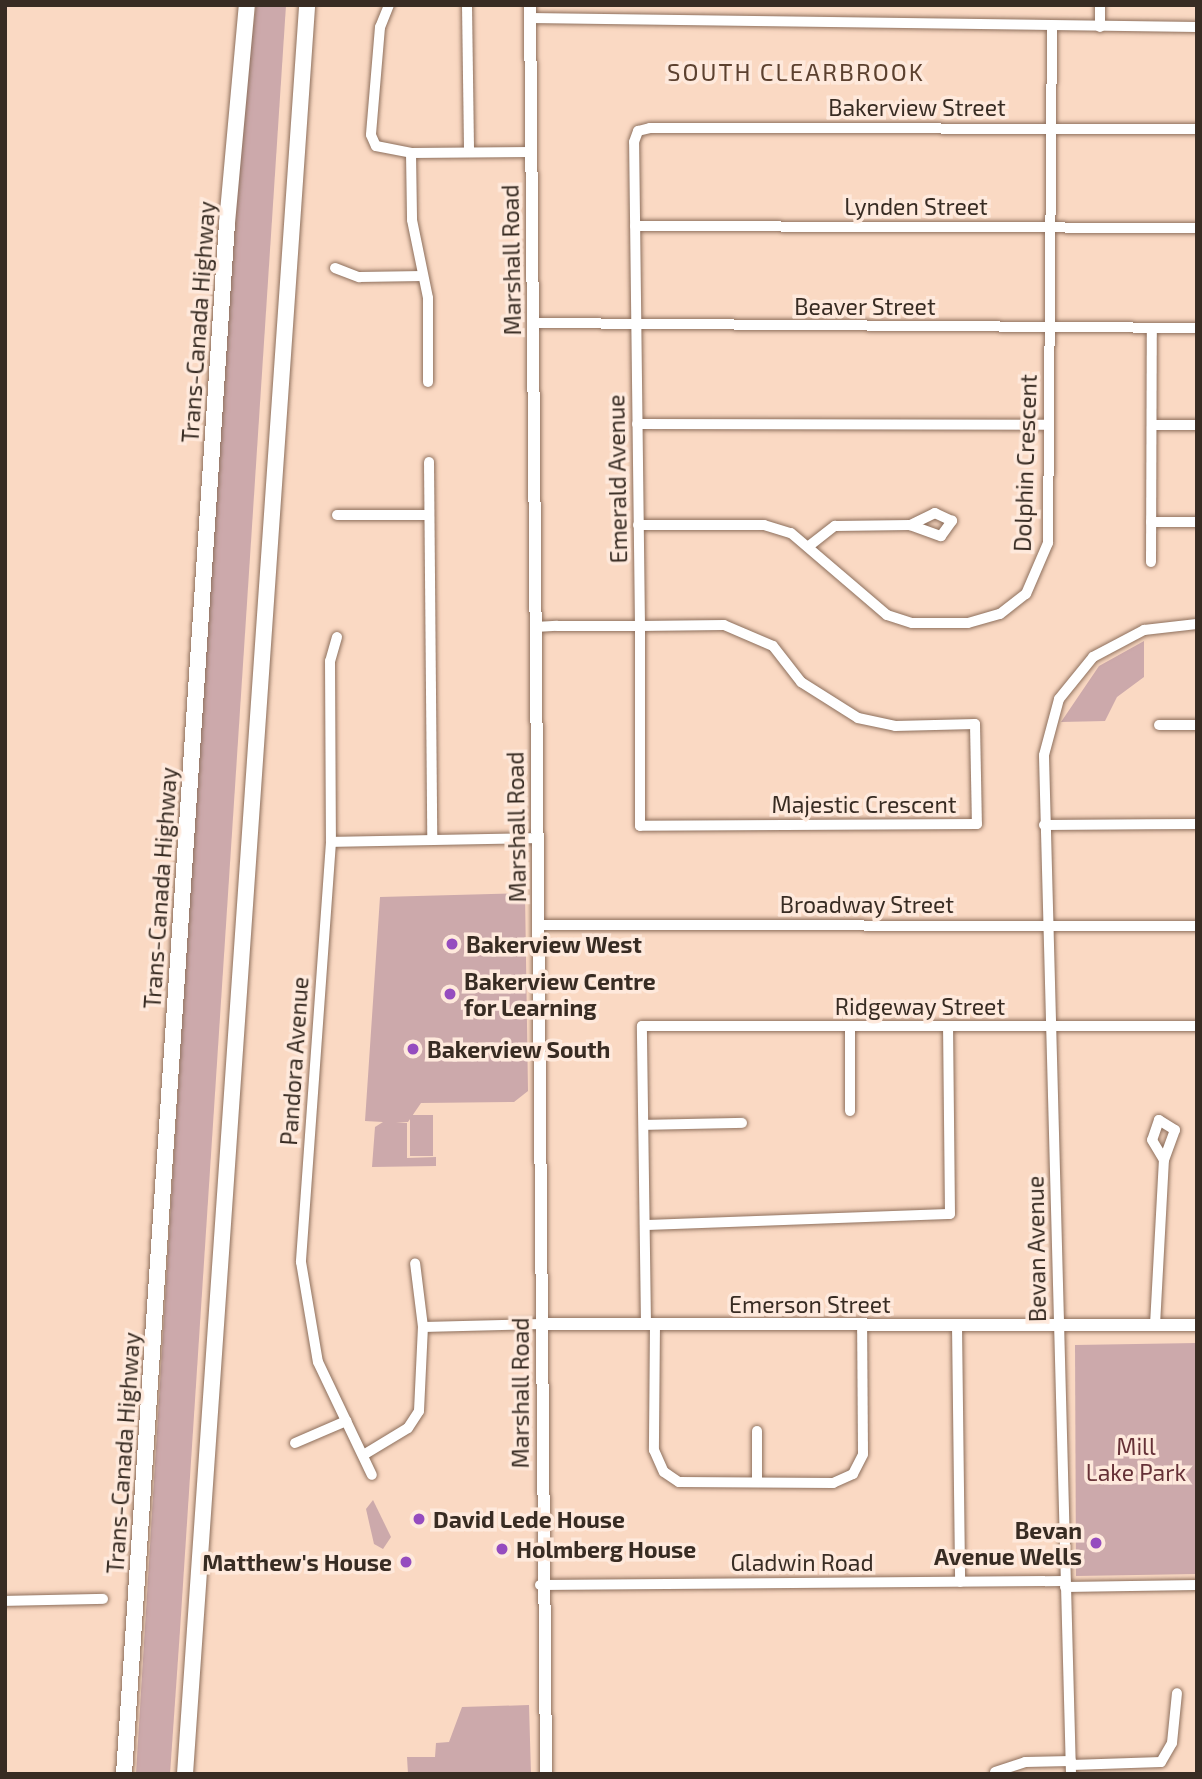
<!DOCTYPE html>
<html>
<head>
<meta charset="utf-8">
<style>
  body { margin:0 }
  #map { position:relative; width:1202px; height:1779px; overflow:hidden; background:#fad9c3; font-family:"Exo 2",sans-serif }
  div>[style] { position:absolute }
  [style*='--x'] { left:calc(var(--x)*1px); top:calc(var(--y)*1px); width:calc(var(--w)*1px); rotate:calc(var(--a)*1deg) }
  .green>* { inset:0; background:#cca9ab }
  .roads { filter:drop-shadow(0 0 2px #8d6f5c) drop-shadow(0 0 2px #8d6f5c) }
  .minor>* { height:10px; margin:-5px; padding:0 5px; transform-origin:5px; border-radius:5px; background:#fff }
  .major>* { height:12px; margin:-6px; padding:0 6px; transform-origin:6px; border-radius:6px; background:#fff }
  .highway>* { height:16px; margin:-8px; padding:0 8px; transform-origin:8px; border-radius:8px; background:#fff }
  .dots>* { width:19px; height:19px; translate:-50% -50%; box-sizing:border-box; border:4px solid #fee9dc; border-radius:50% }
  span { translate:-50% -50%; white-space:nowrap; text-align:center; line-height:1.15; -webkit-text-stroke:7px #fee9dc; paint-order:stroke }
  .street-label { font-size:23px; color:#382c23 }
  .poi-label { font-size:23px; color:#382c23; font-weight:700 }
  .left { translate:0 -50%; text-align:left }
  .right { translate:-100% -50%; text-align:right }
  .park-label { font-size:23px; color:#663137 }
  .neighbourhood-label { font-size:24px; color:#5c412f; letter-spacing:2px }
  .frame { position:absolute; inset:0; border:7px solid #382c23; pointer-events:none }
</style>
</head>
<body>
<div id="map">
  <div class="green">
    <div style="clip-path:polygon(256px 5px,286px 5px,180px 1630px,170px 1774px,136px 1774px,202px 698px,242px 115px)"></div>
    <div style="clip-path:polygon(1144px 641px,1144px 677px,1117px 697px,1105px 721px,1061px 722px,1099px 666px)"></div>
    <div style="clip-path:polygon(525px 893px,528px 1091px,514px 1102px,421px 1103px,408px 1122px,396px 1122px,407px 1123px,407px 1158px,436px 1157px,436px 1166px,372px 1167px,375px 1127px,383px 1122px,365px 1121px,380px 897px)"></div>
    <div style="clip-path:polygon(410px 1115px,433px 1115px,433px 1156px,410px 1156px)"></div>
    <div style="clip-path:polygon(1197px 1343px,1197px 1574px,1076px 1576px,1075px 1345px)"></div>
    <div style="clip-path:polygon(373px 1500px,391px 1537px,383px 1549px,374px 1544px,366px 1509px)"></div>
    <div style="clip-path:polygon(529px 1705px,531px 1774px,408px 1774px,407px 1757px,435px 1757px,436px 1743px,449px 1742px,462px 1707px)"></div>
  </div>
  <div class="roads">
    <div class="minor">
      <div style="--x:389;--y:5;--w:24;--a:112"></div>
      <div style="--x:380;--y:27;--w:108;--a:94.8"></div>
      <div style="--x:371;--y:135;--w:12;--a:66"></div>
      <div style="--x:376;--y:146;--w:36;--a:11"></div>
      <div style="--x:411;--y:153;--w:120;--a:-0.5"></div>
      <div style="--x:467;--y:5;--w:147;--a:89.2"></div>
      <div style="--x:530;--y:18;--w:667;--a:0.77"></div>
      <div style="--x:1100;--y:27;--w:22;--a:-90"></div>
      <div style="--x:411;--y:153;--w:67;--a:89.1"></div>
      <div style="--x:412;--y:220;--w:80;--a:78.4"></div>
      <div style="--x:428;--y:298;--w:84;--a:90"></div>
      <div style="--x:635;--y:226;--w:562;--a:0.2"></div>
      <div style="--x:335;--y:268;--w:26;--a:21"></div>
      <div style="--x:359;--y:277;--w:64;--a:-0.9"></div>
      <div style="--x:533;--y:323;--w:664;--a:0.43"></div>
      <div style="--x:637;--y:424;--w:412;--a:0.1"></div>
      <div style="--x:1152;--y:425;--w:45;--a:0"></div>
      <div style="--x:429;--y:462;--w:378;--a:89.5"></div>
      <div style="--x:337;--y:515;--w:92;--a:0"></div>
      <div style="--x:1151;--y:522;--w:46;--a:0"></div>
      <div style="--x:638;--y:525;--w:126;--a:0"></div>
      <div style="--x:764;--y:525;--w:28;--a:17"></div>
      <div style="--x:791;--y:533;--w:126;--a:40.5"></div>
      <div style="--x:887;--y:615;--w:26;--a:18"></div>
      <div style="--x:912;--y:623;--w:56;--a:0"></div>
      <div style="--x:968;--y:623;--w:33;--a:-16"></div>
      <div style="--x:1000;--y:614;--w:33;--a:-38"></div>
      <div style="--x:1026;--y:594;--w:56;--a:-66.7"></div>
      <div style="--x:1048;--y:543;--w:517;--a:-89.56"></div>
      <div style="--x:809;--y:546;--w:33;--a:-38"></div>
      <div style="--x:835;--y:526;--w:75;--a:-0.8"></div>
      <div style="--x:910;--y:525;--w:33;--a:20"></div>
      <div style="--x:941;--y:536;--w:19;--a:-54"></div>
      <div style="--x:952;--y:521;--w:19;--a:-155"></div>
      <div style="--x:935;--y:513;--w:28;--a:154"></div>
      <div style="--x:1151;--y:562;--w:234;--a:-89.8"></div>
      <div style="--x:535;--y:627;--w:22;--a:-3"></div>
      <div style="--x:557;--y:626;--w:83;--a:0"></div>
      <div style="--x:640;--y:626;--w:84;--a:-0.7"></div>
      <div style="--x:724;--y:625;--w:53;--a:23.2"></div>
      <div style="--x:773;--y:646;--w:46;--a:52.1"></div>
      <div style="--x:801;--y:682;--w:67;--a:32.3"></div>
      <div style="--x:858;--y:718;--w:38;--a:12"></div>
      <div style="--x:895;--y:726;--w:80;--a:-1.4"></div>
      <div style="--x:975;--y:724;--w:100;--a:88.9"></div>
      <div style="--x:977;--y:824;--w:337;--a:179.7"></div>
      <div style="--x:640;--y:826;--w:200;--a:-90"></div>
      <div style="--x:640;--y:626;--w:484;--a:-90.7"></div>
      <div style="--x:634;--y:142;--w:12;--a:-70"></div>
      <div style="--x:638;--y:131;--w:12;--a:-14"></div>
      <div style="--x:650;--y:128;--w:547;--a:0.1"></div>
      <div style="--x:337;--y:637;--w:25;--a:106"></div>
      <div style="--x:330;--y:661;--w:181;--a:89.7"></div>
      <div style="--x:331;--y:842;--w:421;--a:94.1"></div>
      <div style="--x:301;--y:1262;--w:101;--a:80.4"></div>
      <div style="--x:318;--y:1362;--w:125;--a:64.5"></div>
      <div style="--x:1159;--y:725;--w:38;--a:0"></div>
      <div style="--x:1044;--y:825;--w:153;--a:-0.4"></div>
      <div style="--x:331;--y:842;--w:206;--a:-1.1"></div>
      <div style="--x:538;--y:925;--w:659;--a:0.09"></div>
      <div style="--x:850;--y:1026;--w:85;--a:90"></div>
      <div style="--x:644;--y:1125;--w:98;--a:-1.2"></div>
      <div style="--x:645;--y:1225;--w:305;--a:-2.1"></div>
      <div style="--x:950;--y:1214;--w:187;--a:-90.6"></div>
      <div style="--x:646;--y:1324;--w:298;--a:-90.8"></div>
      <div style="--x:642;--y:1026;--w:555;--a:0"></div>
      <div style="--x:655;--y:1324;--w:126;--a:90.5"></div>
      <div style="--x:654;--y:1450;--w:24;--a:66"></div>
      <div style="--x:664;--y:1472;--w:18;--a:34"></div>
      <div style="--x:679;--y:1482;--w:154;--a:0.4"></div>
      <div style="--x:833;--y:1483;--w:22;--a:-24"></div>
      <div style="--x:853;--y:1474;--w:22;--a:-63"></div>
      <div style="--x:863;--y:1454;--w:129;--a:-90.4"></div>
      <div style="--x:957;--y:1325;--w:257;--a:89.3"></div>
      <div style="--x:1155;--y:1325;--w:165;--a:-86.9"></div>
      <div style="--x:1164;--y:1160;--w:32;--a:-70"></div>
      <div style="--x:1175;--y:1130;--w:19;--a:-148"></div>
      <div style="--x:1159;--y:1120;--w:21;--a:109"></div>
      <div style="--x:1152;--y:1140;--w:23;--a:59"></div>
      <div style="--x:423;--y:1327;--w:119;--a:-1.4"></div>
      <div style="--x:295;--y:1443;--w:56;--a:-23.3"></div>
      <div style="--x:365;--y:1454;--w:50;--a:-31.2"></div>
      <div style="--x:408;--y:1428;--w:20;--a:-57"></div>
      <div style="--x:419;--y:1411;--w:84;--a:-87.3"></div>
      <div style="--x:423;--y:1327;--w:64;--a:-97.1"></div>
      <div style="--x:757;--y:1481;--w:50;--a:-90"></div>
      <div style="--x:540;--y:1585;--w:524;--a:-0.44"></div>
      <div style="--x:1065;--y:1587;--w:132;--a:-0.9"></div>
      <div style="--x:5;--y:1601;--w:98;--a:-1.2"></div>
      <div style="--x:1071;--y:1765;--w:90;--a:-1.9"></div>
      <div style="--x:1161;--y:1762;--w:22;--a:-60"></div>
      <div style="--x:1172;--y:1743;--w:50;--a:-84.3"></div>
      <div style="--x:995;--y:1772;--w:32;--a:-18"></div>
      <div style="--x:1025;--y:1762;--w:46;--a:-1.2"></div>
      <div style="--x:1071;--y:1774;--w:1019;--a:-91.52"></div>
      <div style="--x:1044;--y:755;--w:58;--a:-75"></div>
      <div style="--x:1059;--y:699;--w:54;--a:-51"></div>
      <div style="--x:1093;--y:657;--w:58;--a:-27.9"></div>
      <div style="--x:1144;--y:630;--w:53;--a:-6.5"></div>
    </div>
    <div class="major">
      <div style="--x:530;--y:5;--w:1769;--a:89.48"></div>
      <div style="--x:542;--y:1324;--w:655;--a:0.09"></div>
    </div>
    <div class="highway">
      <div style="--x:124;--y:1774;--w:1554;--a:-86.2"></div>
      <div style="--x:227;--y:223;--w:219;--a:-84.8"></div>
      <div style="--x:185;--y:1774;--w:1773;--a:-86.05"></div>
    </div>
  </div>
  <div class="dots">
    <div style="left:452px;top:944px;background:#954cbf"></div>
    <div style="left:450px;top:994px;background:#954cbf"></div>
    <div style="left:413px;top:1049px;background:#954cbf"></div>
    <div style="left:419px;top:1519px;background:#954cbf"></div>
    <div style="left:1096px;top:1543px;background:#954cbf"></div>
    <div style="left:502px;top:1549px;background:#954cbf"></div>
    <div style="left:406px;top:1562px;background:#954cbf"></div>
  </div>
  <div class="street-label">
    <span style="left:917px;top:107px">Bakerview Street</span>
    <span style="left:916px;top:206px">Lynden Street</span>
    <span style="left:511px;top:260px;rotate:-91deg">Marshall Road</span>
    <span style="left:865px;top:306px">Beaver Street</span>
    <span style="left:198px;top:322px;rotate:-86deg">Trans-Canada Highway</span>
    <span style="left:1025px;top:463px;rotate:-88deg">Dolphin Crescent</span>
    <span style="left:617px;top:479px;rotate:-91deg">Emerald Avenue</span>
    <span style="left:864px;top:804px">Majestic Crescent</span>
    <span style="left:516px;top:827px;rotate:-91deg">Marshall Road</span>
    <span style="left:160px;top:888px;rotate:-86deg">Trans-Canada Highway</span>
    <span style="left:867px;top:904px">Broadway Street</span>
    <span style="left:920px;top:1006px">Ridgeway Street</span>
    <span style="left:294px;top:1061px;rotate:-86deg">Pandora Avenue</span>
    <span style="left:1036px;top:1249px;rotate:-91deg">Bevan Avenue</span>
    <span style="left:810px;top:1304px">Emerson Street</span>
    <span style="left:520px;top:1393px;rotate:-90deg">Marshall Road</span>
    <span style="left:123px;top:1453px;rotate:-86deg">Trans-Canada Highway</span>
    <span style="left:802px;top:1562px">Gladwin Road</span>
  </div>
  <div class="poi-label">
    <span class="left" style="left:466px;top:944px">Bakerview West</span>
    <span class="left" style="left:464px;top:994px">Bakerview Centre<br>for Learning</span>
    <span class="left" style="left:427px;top:1049px">Bakerview South</span>
    <span class="left" style="left:433px;top:1519px">David Lede House</span>
    <span class="right" style="left:1082px;top:1543px">Bevan<br>Avenue Wells</span>
    <span class="left" style="left:516px;top:1549px">Holmberg House</span>
    <span class="right" style="left:392px;top:1562px">Matthew's House</span>
  </div>
  <div class="park-label">
    <span style="left:1136px;top:1459px">Mill<br>Lake Park</span>
  </div>
  <div class="neighbourhood-label">
    <span style="left:796px;top:72px">SOUTH CLEARBROOK</span>
  </div>
  <div class="frame"></div>
</div>
</body>
</html>
